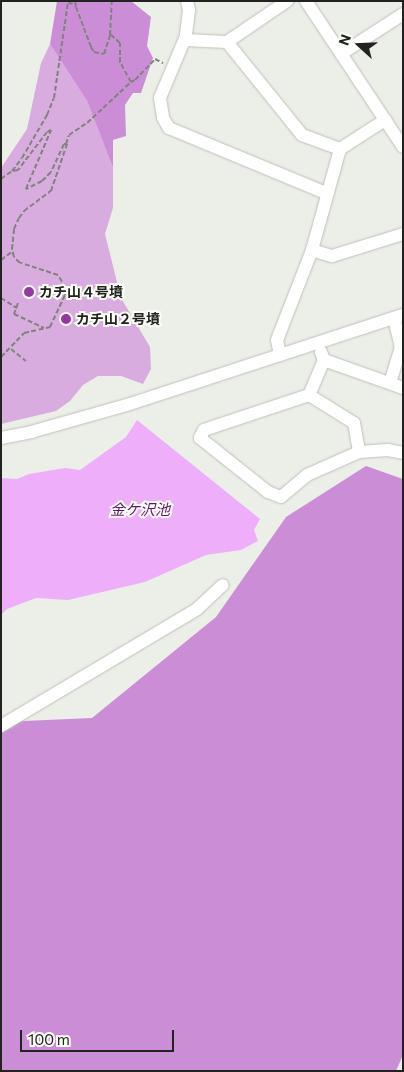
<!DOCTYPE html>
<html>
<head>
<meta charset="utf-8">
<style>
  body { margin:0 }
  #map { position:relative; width:404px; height:1072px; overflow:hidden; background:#ecefe8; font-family:Commissioner,"Noto Sans JP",sans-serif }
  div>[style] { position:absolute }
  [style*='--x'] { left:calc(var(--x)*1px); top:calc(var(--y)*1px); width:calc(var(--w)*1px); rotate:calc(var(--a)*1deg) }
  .green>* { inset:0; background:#d9ace0 }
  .forest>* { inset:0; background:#cc8dd7 }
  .water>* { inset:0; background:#efaefa }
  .path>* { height:2px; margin-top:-1px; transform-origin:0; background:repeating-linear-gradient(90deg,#81827e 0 5px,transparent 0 7.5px) }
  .roads { filter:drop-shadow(0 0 1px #bec1ba) drop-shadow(0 0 1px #bec1ba) }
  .minor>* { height:12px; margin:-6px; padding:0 6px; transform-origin:6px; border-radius:6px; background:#fff }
  .dots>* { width:14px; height:14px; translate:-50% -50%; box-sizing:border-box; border:2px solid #f9fdf5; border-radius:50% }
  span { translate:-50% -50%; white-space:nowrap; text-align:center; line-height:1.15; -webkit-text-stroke:4px #f9fdf5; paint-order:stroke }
  .poi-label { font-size:14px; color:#222320; font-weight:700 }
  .left { translate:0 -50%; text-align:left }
  .water-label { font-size:15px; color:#63166f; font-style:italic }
  .frame { position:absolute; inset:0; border:2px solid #222320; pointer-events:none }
  .north { position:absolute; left:334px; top:20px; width:50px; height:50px; -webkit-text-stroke:4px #f9fdf5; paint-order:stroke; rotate:290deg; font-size:14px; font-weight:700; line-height:20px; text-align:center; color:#222320 }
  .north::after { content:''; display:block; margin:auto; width:18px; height:22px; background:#222320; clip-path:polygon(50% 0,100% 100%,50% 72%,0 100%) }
  .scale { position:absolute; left:20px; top:1030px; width:154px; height:22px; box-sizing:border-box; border:2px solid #222320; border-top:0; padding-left:6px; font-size:15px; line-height:18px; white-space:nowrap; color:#222320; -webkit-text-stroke:4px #f9fdf5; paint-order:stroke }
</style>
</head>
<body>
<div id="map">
  <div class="green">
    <div style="clip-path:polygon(50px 44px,87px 101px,113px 168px,113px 208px,105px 234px,121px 298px,150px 347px,151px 369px,143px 384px,121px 376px,98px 376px,83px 385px,70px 401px,56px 411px,1px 424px,1px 168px,27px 129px,41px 63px)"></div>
  </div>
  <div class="forest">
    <div style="clip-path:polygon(57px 1px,131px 1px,151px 17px,147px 46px,153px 58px,141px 93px,133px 93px,125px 105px,126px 136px,113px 140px,113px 168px,87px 101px,50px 44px)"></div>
    <div style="clip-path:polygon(366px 466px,403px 479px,403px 1055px,396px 1071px,1px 1071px,1px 722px,92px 718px,216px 617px,286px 517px)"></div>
  </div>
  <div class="water">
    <div style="clip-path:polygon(137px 420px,260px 519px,254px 530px,258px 541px,241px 550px,206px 555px,145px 582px,68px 600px,36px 598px,7px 609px,1px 615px,1px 478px,17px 479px,29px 474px,65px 468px,80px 470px,126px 437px)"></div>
  </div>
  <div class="path">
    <div style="--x:76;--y:7;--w:43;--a:69.4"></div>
    <div style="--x:91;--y:47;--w:6;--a:59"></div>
    <div style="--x:94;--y:52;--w:10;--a:11"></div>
    <div style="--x:104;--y:54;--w:20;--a:-72"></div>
    <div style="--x:110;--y:35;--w:34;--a:-87"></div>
    <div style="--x:131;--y:82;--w:4;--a:-27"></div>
    <div style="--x:135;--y:80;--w:29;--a:-46"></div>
    <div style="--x:155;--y:59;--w:9;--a:27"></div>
    <div style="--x:66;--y:144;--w:9;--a:-72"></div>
    <div style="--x:69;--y:135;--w:22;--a:-34"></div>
    <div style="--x:87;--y:123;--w:60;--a:-43"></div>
    <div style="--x:131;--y:82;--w:23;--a:-119"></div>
    <div style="--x:120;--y:62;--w:19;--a:-90"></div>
    <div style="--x:120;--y:43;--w:13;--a:-138"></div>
    <div style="--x:1;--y:179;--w:14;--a:-36"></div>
    <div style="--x:12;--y:171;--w:16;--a:-52"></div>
    <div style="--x:22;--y:158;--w:50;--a:-59.8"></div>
    <div style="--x:47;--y:115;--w:18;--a:-68"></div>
    <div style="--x:54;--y:98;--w:97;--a:-81.7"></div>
    <div style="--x:68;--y:2;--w:9;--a:27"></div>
    <div style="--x:76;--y:6;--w:5;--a:-101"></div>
    <div style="--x:1;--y:260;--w:15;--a:-37"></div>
    <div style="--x:1;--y:298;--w:19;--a:32"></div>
    <div style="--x:18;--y:303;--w:12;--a:110"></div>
    <div style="--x:14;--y:314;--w:33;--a:25"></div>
    <div style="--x:11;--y:349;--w:19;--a:39"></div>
    <div style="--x:1;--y:357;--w:33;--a:-46"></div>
    <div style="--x:24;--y:333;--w:27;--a:-13"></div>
    <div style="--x:50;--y:327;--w:35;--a:-65"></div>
    <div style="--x:65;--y:295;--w:7;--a:-82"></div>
    <div style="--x:66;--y:288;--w:15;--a:-122"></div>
    <div style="--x:58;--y:275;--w:40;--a:-162"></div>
    <div style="--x:20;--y:263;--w:8;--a:-135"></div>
    <div style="--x:14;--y:257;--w:8;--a:-104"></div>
    <div style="--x:12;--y:249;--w:20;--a:-84"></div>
    <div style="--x:14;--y:229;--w:12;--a:-66"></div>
    <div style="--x:19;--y:218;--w:9;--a:-54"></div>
    <div style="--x:24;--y:211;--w:34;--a:-37"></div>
    <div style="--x:51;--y:191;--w:50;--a:-71.2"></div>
    <div style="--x:67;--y:144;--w:3;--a:180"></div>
    <div style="--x:64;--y:144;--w:31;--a:115"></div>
    <div style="--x:51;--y:172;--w:13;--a:135"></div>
    <div style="--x:42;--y:181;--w:18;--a:153"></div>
    <div style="--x:26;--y:189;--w:64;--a:-67"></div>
    <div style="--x:51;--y:130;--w:4;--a:153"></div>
    <div style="--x:47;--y:132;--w:48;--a:127.3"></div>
    <div style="--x:18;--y:170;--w:6;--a:171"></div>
  </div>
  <div class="roads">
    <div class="minor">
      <div style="--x:187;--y:1;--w:9;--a:77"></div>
      <div style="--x:189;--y:10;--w:26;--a:97"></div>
      <div style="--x:186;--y:36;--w:67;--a:112.8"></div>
      <div style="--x:160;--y:98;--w:20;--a:81"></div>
      <div style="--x:163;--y:118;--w:12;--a:59"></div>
      <div style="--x:169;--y:128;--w:170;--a:22.5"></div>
      <div style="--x:306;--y:1;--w:175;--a:56.4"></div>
      <div style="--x:185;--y:40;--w:42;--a:2.7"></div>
      <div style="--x:227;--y:42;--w:119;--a:51.1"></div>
      <div style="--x:302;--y:135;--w:40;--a:20.2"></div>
      <div style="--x:227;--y:42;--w:73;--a:-34.3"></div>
      <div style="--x:341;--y:54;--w:74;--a:-32.8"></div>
      <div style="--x:312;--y:250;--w:21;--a:17"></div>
      <div style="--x:332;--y:256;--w:74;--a:-17.2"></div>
      <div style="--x:321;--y:352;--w:9;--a:69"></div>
      <div style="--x:324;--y:360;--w:84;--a:19.5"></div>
      <div style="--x:280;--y:355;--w:15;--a:-101"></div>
      <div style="--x:277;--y:340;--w:97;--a:-68.7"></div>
      <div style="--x:312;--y:250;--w:105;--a:-74.5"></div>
      <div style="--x:340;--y:149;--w:54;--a:-32.8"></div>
      <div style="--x:324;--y:360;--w:38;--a:113"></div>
      <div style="--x:309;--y:395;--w:111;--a:161.6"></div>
      <div style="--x:204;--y:430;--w:9;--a:117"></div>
      <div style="--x:200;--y:438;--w:87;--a:38.5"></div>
      <div style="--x:268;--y:492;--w:14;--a:21"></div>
      <div style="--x:281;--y:497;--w:34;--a:-40"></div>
      <div style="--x:307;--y:475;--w:57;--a:-23.9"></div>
      <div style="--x:359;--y:452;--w:29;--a:-4"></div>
      <div style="--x:388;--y:450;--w:15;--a:11"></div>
      <div style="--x:390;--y:383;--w:37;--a:-73"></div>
      <div style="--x:401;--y:348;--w:31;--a:-103"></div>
      <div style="--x:309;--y:395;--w:53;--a:31.9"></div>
      <div style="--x:354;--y:423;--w:29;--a:80"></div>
      <div style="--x:1;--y:438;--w:31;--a:-11"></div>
      <div style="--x:31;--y:432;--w:103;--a:-15.8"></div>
      <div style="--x:130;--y:404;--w:287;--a:-18.1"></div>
      <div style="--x:1;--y:726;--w:228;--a:-30.8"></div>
      <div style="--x:197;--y:609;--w:35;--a:-43"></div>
    </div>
  </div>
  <div class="dots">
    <div style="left:29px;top:292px;background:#9337a2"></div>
    <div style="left:66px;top:319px;background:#9337a2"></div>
  </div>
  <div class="poi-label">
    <span class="left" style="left:39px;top:292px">カチ山４号墳</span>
    <span class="left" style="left:76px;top:319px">カチ山２号墳</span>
  </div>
  <div class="water-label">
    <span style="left:140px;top:510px">金ケ沢池</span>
  </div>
  <div class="frame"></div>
  <div class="north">N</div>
  <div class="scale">100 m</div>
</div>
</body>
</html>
